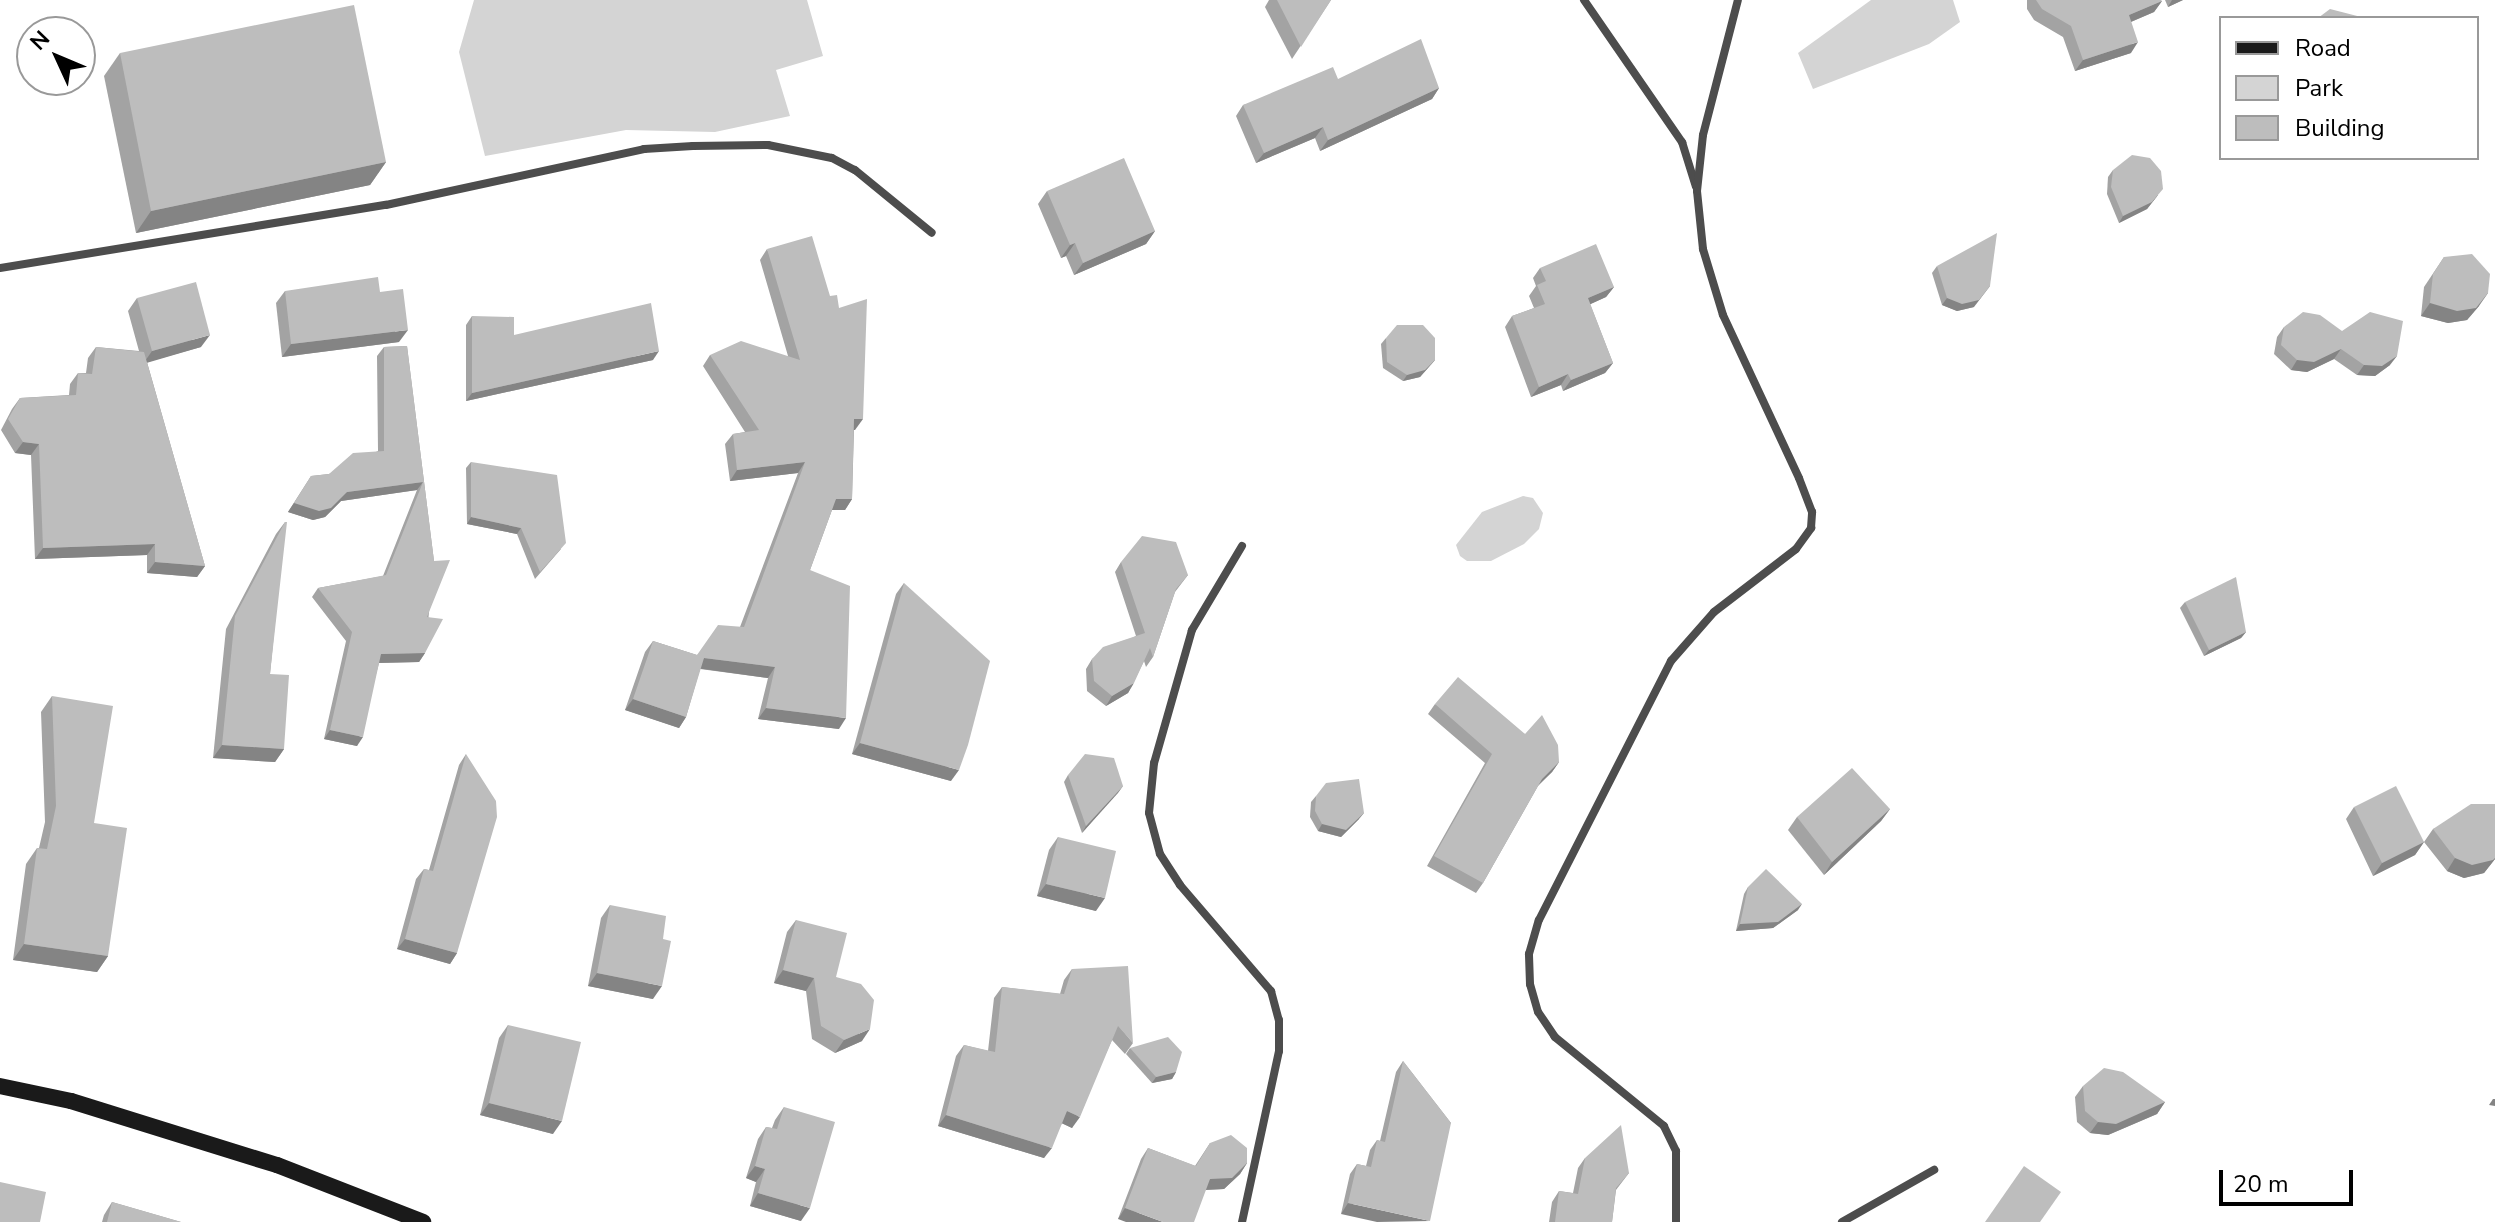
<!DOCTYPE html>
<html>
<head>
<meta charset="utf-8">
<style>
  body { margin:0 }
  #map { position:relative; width:2495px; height:1222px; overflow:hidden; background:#fff; font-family:"Nunito Sans",sans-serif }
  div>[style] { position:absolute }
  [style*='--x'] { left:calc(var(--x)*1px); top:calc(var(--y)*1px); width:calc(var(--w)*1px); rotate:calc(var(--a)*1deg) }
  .green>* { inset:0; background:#d4d4d4 }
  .street>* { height:8px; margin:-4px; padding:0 4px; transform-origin:4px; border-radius:4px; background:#4d4d4d }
  .secondary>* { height:16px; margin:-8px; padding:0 8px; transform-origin:8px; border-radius:8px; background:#1a1a1a }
  .wall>* { inset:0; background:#a3a3a3 }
  .shaded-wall>* { inset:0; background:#848484 }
  .building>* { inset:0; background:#bdbdbd }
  span { translate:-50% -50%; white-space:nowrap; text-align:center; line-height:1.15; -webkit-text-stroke:8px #fff; paint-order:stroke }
  .legend { position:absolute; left:2219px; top:16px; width:260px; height:144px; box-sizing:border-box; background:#fff; border:2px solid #999; margin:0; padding:10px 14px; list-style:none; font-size:24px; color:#000 }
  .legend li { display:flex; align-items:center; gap:16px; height:40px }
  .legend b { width:40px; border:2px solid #999 }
  .north { position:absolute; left:16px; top:16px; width:80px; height:80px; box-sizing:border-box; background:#fff; border:2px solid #999; border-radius:50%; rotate:314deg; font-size:22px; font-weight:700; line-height:32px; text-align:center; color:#000 }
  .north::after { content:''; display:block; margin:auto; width:28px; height:36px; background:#000; clip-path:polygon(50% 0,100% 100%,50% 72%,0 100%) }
  .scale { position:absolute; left:2219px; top:1170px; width:134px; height:36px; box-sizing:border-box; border:4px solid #000; border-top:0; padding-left:10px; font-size:24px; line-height:28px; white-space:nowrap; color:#000; -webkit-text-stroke:6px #fff; paint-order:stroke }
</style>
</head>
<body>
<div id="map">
  <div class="green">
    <div style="clip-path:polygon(474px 0,807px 0,823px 56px,776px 70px,790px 116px,715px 132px,626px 130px,485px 156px,459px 52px)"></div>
    <div style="clip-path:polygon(1871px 0,1953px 0,1960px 22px,1929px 44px,1813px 89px,1798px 53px)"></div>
    <div style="clip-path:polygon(1523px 496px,1533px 498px,1543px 513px,1539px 529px,1524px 544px,1491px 561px,1467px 561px,1460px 556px,1456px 545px,1482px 512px)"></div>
  </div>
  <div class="street">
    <div style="--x:1584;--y:0;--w:173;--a:55.4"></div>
    <div style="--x:1682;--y:142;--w:47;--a:72.7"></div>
    <div style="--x:0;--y:268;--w:391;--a:-9.3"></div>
    <div style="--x:386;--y:205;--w:264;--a:-12.2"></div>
    <div style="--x:644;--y:149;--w:49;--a:-3.5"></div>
    <div style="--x:693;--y:146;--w:75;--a:-0.8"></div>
    <div style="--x:768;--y:145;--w:65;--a:11.5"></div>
    <div style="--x:832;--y:158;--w:26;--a:28"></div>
    <div style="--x:855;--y:170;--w:99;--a:39.3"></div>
    <div style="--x:1242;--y:546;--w:98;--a:120.8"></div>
    <div style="--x:1192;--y:630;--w:138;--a:105.9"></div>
    <div style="--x:1154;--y:763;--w:50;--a:95.7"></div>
    <div style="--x:1149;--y:813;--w:42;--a:75"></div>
    <div style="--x:1160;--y:854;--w:37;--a:57"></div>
    <div style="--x:1180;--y:885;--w:140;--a:49.4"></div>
    <div style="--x:1271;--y:991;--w:30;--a:75"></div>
    <div style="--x:1279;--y:1020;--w:31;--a:90"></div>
    <div style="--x:1279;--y:1051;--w:175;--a:102.2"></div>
    <div style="--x:1676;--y:1222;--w:71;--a:-90"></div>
    <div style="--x:1676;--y:1151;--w:28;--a:-116"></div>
    <div style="--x:1664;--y:1126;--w:141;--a:-140.8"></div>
    <div style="--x:1555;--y:1037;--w:30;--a:-124"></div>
    <div style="--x:1538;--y:1012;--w:29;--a:-106"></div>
    <div style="--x:1530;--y:984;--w:30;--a:-92"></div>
    <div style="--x:1529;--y:954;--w:35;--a:-74"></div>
    <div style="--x:1539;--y:920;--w:291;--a:-63"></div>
    <div style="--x:1671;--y:661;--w:65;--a:-48.7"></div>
    <div style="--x:1714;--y:612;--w:103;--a:-37.5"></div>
    <div style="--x:1796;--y:549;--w:26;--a:-54"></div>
    <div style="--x:1811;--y:528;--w:16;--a:-86"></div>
    <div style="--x:1812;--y:512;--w:36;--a:-111"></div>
    <div style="--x:1799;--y:478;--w:180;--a:-115"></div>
    <div style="--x:1723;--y:315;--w:69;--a:-106.9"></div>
    <div style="--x:1703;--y:249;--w:58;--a:-95.9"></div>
    <div style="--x:1697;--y:191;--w:56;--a:-83.9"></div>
    <div style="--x:1703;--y:135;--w:139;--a:-75.5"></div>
    <div style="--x:1842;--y:1222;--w:106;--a:-29.5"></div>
  </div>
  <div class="secondary">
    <div style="--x:0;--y:1086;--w:73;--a:11.9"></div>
    <div style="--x:71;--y:1101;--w:216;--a:17.3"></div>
    <div style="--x:277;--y:1165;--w:157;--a:21.3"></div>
  </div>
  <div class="wall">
    <div style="clip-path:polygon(1269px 0,1331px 0,1292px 59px,1265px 7px)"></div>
    <div style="clip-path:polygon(2027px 0,2160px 0,2162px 1px,2154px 12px,2131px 22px,2131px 53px,2075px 71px,2063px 37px,2034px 20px,2027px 9px)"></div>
    <div style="clip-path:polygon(2165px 0,2183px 0,2168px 7px)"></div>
    <div style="clip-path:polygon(120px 53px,386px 162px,370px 185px,136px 233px,104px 76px)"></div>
    <div style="clip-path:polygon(1338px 79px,1439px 88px,1432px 99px,1320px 151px,1315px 138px,1256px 163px,1236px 116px,1243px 105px)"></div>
    <div style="clip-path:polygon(2113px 170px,2158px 195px,2147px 209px,2119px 223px,2107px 194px,2108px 177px)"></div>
    <div style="clip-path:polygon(1047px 191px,1155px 231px,1146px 244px,1074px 275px,1066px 256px,1061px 258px,1038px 204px)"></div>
    <div style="clip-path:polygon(767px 249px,855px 430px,854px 430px,852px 499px,845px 510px,832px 510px,810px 570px,839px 729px,758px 719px,768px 678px,700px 669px,686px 717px,679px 728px,625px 710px,645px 652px,653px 641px,697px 655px,740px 627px,798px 473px,730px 481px,725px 444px,733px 434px,745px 432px,703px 366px,710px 355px,788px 356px,760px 260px)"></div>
    <div style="clip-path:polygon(2444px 257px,2479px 306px,2467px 320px,2448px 323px,2421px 316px,2424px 287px)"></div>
    <div style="clip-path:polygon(1937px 266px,1974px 307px,1957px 311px,1942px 305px,1932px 273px)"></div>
    <div style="clip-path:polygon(1540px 268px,1614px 287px,1606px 297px,1590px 304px,1613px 363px,1605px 373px,1563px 391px,1561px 385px,1531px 397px,1505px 327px,1512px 316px,1534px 308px,1529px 296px,1536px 286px,1533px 278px)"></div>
    <div style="clip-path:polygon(285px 291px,380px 292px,399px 342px,282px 357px,276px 303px)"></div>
    <div style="clip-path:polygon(137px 298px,201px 347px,147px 362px,205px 566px,197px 577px,147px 573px,147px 555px,35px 559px,31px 455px,15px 453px,1px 430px,12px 409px,20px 398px,69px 395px,70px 384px,78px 373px,86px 373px,88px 358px,96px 347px,139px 351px,128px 311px)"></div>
    <div style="clip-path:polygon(472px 316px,514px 335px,653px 360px,466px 401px,466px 325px)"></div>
    <div style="clip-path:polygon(2284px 327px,2390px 365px,2375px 376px,2357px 375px,2334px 359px,2307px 372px,2291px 370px,2274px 354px,2277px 337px)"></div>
    <div style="clip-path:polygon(1386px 338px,1435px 360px,1420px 377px,1403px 381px,1383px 368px,1381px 344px)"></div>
    <div style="clip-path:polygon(407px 346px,434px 561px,425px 653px,419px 662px,379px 663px,357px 746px,324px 739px,346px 641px,312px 597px,318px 588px,383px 576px,417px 490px,341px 501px,325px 517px,313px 520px,288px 512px,311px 476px,329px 474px,378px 451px,377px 356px,384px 347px)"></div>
    <div style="clip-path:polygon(471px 462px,561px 549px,535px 579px,517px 534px,467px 524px,466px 468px)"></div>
    <div style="clip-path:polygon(285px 522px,270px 674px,284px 749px,275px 762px,213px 758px,226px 629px,276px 534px)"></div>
    <div style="clip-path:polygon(1121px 562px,1188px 575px,1175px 592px,1153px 657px,1146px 667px,1144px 661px,1128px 693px,1106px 706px,1087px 691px,1086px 669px,1092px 659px,1136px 636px,1115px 572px)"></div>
    <div style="clip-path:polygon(904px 583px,951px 781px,852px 754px,896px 594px)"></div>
    <div style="clip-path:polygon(2185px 602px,2246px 632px,2241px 638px,2204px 656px,2180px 608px)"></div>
    <div style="clip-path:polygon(52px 696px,94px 823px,108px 956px,97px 972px,13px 960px,26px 864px,37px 848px,39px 848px,45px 822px,41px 712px)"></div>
    <div style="clip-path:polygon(1435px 704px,1525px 734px,1559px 762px,1552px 772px,1538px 786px,1483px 883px,1476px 893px,1427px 866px,1485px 763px,1428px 714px)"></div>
    <div style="clip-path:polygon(466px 754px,457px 953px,450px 964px,397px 949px,416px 879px,424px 869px,429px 870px,459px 765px)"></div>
    <div style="clip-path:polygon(1068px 775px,1123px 786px,1082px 833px,1064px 782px)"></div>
    <div style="clip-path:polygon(1316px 796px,1359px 819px,1341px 837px,1318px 831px,1310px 817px,1311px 802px)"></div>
    <div style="clip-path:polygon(2495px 804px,2495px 859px,2484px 873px,2464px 878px,2447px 871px,2424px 842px,2415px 855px,2373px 876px,2346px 819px,2354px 807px,2424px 842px,2433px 829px)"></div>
    <div style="clip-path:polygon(1890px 809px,1881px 821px,1824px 875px,1788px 830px,1797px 817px)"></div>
    <div style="clip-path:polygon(1058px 837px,1096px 911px,1037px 896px,1049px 850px)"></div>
    <div style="clip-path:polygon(1748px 887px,1798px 910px,1773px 928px,1736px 931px,1744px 894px)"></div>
    <div style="clip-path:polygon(610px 905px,653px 999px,588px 986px,601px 918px)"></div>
    <div style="clip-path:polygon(796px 920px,836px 977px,862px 1041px,835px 1053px,812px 1039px,806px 991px,774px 983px,787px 932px)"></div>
    <div style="clip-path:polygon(1072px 969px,1133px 1043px,1125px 1054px,1112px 1040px,1072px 1128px,1062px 1123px,1044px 1158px,938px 1126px,956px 1056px,964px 1045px,988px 1051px,994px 998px,1002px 987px,1060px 994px,1064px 980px)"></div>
    <div style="clip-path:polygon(508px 1025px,553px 1134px,480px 1115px,499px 1038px)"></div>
    <div style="clip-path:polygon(1130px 1048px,1176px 1072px,1172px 1079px,1152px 1083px,1126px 1054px)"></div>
    <div style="clip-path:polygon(1403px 1061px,1451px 1123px,1341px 1214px,1350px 1174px,1357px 1164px,1366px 1166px,1370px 1150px,1377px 1140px,1380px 1141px,1396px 1072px)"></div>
    <div style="clip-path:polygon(2083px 1086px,2165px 1102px,2157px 1114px,2108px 1135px,2090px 1133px,2077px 1122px,2075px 1097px)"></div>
    <div style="clip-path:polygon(784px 1107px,801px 1221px,750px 1206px,756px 1182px,746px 1178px,758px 1139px,766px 1127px,772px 1128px,775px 1120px)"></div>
    <div style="clip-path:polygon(1210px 1143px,1247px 1163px,1240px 1174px,1224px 1189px,1206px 1190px,1118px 1219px,1141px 1159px,1148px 1148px,1195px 1166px)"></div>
    <div style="clip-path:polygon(1585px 1158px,1629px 1173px,1616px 1190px,1612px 1222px,1549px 1222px,1552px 1202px,1559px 1191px,1573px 1193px,1578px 1168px)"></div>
    <div style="clip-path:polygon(112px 1202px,181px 1222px,102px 1222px,104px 1215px)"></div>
  </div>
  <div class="shaded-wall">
    <div style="clip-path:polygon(2172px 0,2183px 0,2168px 7px)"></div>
    <div style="clip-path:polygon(2162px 1px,2154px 12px,2121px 26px,2129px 15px)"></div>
    <div style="clip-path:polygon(2138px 42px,2131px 53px,2075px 71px,2083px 60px)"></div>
    <div style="clip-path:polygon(1439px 88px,1432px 99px,1320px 151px,1328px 140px)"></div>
    <div style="clip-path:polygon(1323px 127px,1315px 138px,1256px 163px,1264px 153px)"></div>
    <div style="clip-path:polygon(386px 162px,370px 185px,136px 233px,151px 211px)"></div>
    <div style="clip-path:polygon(2158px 195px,2147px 209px,2119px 223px,2123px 216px)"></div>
    <div style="clip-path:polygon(1155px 231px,1146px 244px,1074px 275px,1083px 263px)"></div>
    <div style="clip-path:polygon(1075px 243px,1066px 256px,1061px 258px,1070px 245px)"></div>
    <div style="clip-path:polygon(1990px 286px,1974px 307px,1957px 311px,1942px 305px,1947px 298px)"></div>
    <div style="clip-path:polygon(1614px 287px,1606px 297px,1580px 309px,1588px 298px)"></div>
    <div style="clip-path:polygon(2488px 293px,2479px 306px,2467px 320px,2448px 323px,2421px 316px,2430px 303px)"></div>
    <div style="clip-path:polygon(408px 330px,399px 342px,282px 357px,291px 344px)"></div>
    <div style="clip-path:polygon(210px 335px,201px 347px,143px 364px,152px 351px)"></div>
    <div style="clip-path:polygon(2341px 349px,2334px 359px,2307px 372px,2291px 370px,2297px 360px)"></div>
    <div style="clip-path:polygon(659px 351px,653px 360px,466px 401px,472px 393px)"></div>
    <div style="clip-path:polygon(2397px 356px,2390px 365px,2375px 376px,2357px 375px,2364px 365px)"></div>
    <div style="clip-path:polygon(1435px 360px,1420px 377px,1403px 381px,1407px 375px)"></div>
    <div style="clip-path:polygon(1613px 363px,1605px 373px,1563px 391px,1571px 380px)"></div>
    <div style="clip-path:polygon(1568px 374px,1561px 385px,1531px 397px,1539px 387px)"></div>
    <div style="clip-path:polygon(854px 419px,863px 419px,855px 430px,847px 430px)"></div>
    <div style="clip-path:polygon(23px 442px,39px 444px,31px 455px,15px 453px)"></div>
    <div style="clip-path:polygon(805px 462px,798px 473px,730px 481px,737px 470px)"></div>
    <div style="clip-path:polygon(423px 482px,417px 490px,341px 501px,325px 517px,313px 520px,288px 512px,294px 503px,347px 492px)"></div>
    <div style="clip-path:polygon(836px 499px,852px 499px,845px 510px,828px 510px)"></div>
    <div style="clip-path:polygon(471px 517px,521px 528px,517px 534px,467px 524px)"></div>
    <div style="clip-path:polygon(155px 544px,147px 555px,35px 559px,43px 548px)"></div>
    <div style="clip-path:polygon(155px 562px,205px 566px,197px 577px,147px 573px)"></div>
    <div style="clip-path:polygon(2246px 632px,2241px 638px,2204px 656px,2209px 650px)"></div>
    <div style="clip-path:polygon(425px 653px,419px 662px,375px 663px,381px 654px)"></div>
    <div style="clip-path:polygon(704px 658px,775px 667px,768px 678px,696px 668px)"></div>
    <div style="clip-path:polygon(1134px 683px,1128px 693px,1106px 706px,1112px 696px)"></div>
    <div style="clip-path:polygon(633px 699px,686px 717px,679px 728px,625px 710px)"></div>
    <div style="clip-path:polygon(766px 708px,846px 718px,839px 729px,758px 719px)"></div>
    <div style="clip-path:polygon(330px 730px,363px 737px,357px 746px,324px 739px)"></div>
    <div style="clip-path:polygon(860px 743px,959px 770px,951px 781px,852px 754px)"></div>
    <div style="clip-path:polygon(222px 745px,284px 749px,275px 762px,213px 758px)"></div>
    <div style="clip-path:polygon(1559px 762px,1552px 772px,1535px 788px,1542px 779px)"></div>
    <div style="clip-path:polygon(1123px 786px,1118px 793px,1082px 833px,1086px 826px)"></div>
    <div style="clip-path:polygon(1890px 809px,1881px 821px,1824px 875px,1832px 862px)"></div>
    <div style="clip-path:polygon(1364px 813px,1359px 819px,1341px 837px,1318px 831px,1322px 824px)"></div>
    <div style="clip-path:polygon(2424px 842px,2415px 855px,2373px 876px,2382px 863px)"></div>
    <div style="clip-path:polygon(2455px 858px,2495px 858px,2495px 859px,2484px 873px,2464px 878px,2447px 871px)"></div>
    <div style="clip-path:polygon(1046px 884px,1105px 898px,1096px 911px,1037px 896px)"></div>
    <div style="clip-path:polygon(1802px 904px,1798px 910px,1773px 928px,1736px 931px,1740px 924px)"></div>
    <div style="clip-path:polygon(405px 939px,457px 953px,450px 964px,397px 949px)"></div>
    <div style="clip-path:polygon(24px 944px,108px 956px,97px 972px,13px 960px)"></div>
    <div style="clip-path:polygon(783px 970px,814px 978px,806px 991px,774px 983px)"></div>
    <div style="clip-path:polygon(597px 973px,662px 986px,653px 999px,588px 986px)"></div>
    <div style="clip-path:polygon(870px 1029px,862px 1041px,835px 1053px,844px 1040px)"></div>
    <div style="clip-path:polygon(1176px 1072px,1172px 1079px,1152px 1083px,1156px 1077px)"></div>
    <div style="clip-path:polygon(2493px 1099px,2495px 1099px,2495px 1106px,2489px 1105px)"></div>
    <div style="clip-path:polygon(2165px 1102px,2157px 1114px,2108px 1135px,2090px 1133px,2098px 1122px)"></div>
    <div style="clip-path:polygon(489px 1103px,562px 1121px,553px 1134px,480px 1115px)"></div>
    <div style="clip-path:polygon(1067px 1111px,1080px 1117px,1072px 1128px,1059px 1122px)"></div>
    <div style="clip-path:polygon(946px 1115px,1052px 1148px,1044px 1158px,938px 1126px)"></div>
    <div style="clip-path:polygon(1247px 1163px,1240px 1174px,1224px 1189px,1202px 1190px,1210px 1179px)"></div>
    <div style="clip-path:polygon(755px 1166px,765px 1169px,756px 1182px,746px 1178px)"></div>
    <div style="clip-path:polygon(758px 1193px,810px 1208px,801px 1221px,750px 1206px)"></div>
    <div style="clip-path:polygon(1348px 1203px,1430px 1221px,1377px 1222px,1341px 1214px)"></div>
    <div style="clip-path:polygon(1125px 1208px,1163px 1222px,1126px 1222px,1118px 1219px)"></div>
  </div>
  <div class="building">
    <div style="clip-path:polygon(1277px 0,1331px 0,1301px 47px)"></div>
    <div style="clip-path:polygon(2036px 0,2160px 0,2162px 1px,2129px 15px,2138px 42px,2083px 60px,2071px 26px,2042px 9px)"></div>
    <div style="clip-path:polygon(354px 5px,386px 162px,151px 211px,120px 53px)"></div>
    <div style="clip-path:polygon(2330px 9px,2365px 18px,2318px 18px)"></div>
    <div style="clip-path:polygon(1421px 39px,1439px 88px,1328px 140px,1323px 127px,1264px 153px,1243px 105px,1333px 67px,1338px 79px)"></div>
    <div style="clip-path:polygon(2132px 155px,2150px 158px,2161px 171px,2163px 189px,2152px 202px,2123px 216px,2111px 187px,2113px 170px)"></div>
    <div style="clip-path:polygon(1124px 158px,1155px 231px,1083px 263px,1075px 243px,1070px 245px,1047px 191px)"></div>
    <div style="clip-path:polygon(1997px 233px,1990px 286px,1979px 300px,1962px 304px,1947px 298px,1937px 266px)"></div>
    <div style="clip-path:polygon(812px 236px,830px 296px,837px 295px,839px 308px,867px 299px,863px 419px,854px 419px,852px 499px,836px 499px,810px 570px,850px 586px,846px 718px,766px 708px,775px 667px,704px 658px,686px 717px,633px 699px,653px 641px,697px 655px,718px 625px,744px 627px,805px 462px,737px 470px,733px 434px,759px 430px,710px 355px,741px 341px,800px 360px,767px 249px)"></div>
    <div style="clip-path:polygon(1596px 244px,1614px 287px,1588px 298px,1613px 363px,1571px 380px,1568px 374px,1539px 387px,1512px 316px,1545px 304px,1537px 285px,1546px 281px,1540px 268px)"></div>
    <div style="clip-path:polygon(2472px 254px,2490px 274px,2488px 293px,2476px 308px,2457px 311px,2430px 303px,2433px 274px,2444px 257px)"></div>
    <div style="clip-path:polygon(378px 277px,380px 292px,403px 289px,408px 330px,291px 344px,285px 291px)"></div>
    <div style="clip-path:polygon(196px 282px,210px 335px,152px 351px,137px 298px)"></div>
    <div style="clip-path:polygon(651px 303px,659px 351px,472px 393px,472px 316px,514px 317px,514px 335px)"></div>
    <div style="clip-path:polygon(2303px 312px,2320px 315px,2342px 331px,2370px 312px,2403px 321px,2397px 356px,2382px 366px,2364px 365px,2341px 349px,2314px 362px,2297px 360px,2281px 345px,2284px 327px)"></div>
    <div style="clip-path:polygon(1397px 325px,1423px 325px,1435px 338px,1435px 360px,1425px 370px,1407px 375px,1387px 362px,1386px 338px)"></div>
    <div style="clip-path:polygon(407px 346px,434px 561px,450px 560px,427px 617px,443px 619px,425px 653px,381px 654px,363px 737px,330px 730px,352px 632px,318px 588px,386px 575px,423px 482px,347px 492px,331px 508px,319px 511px,294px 503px,311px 476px,329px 474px,353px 453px,384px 451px,384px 347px)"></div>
    <div style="clip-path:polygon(96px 347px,144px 352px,205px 566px,155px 562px,155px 544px,43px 548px,39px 444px,23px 442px,8px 419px,20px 398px,76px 395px,78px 373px,92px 374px)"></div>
    <div style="clip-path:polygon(471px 462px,557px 475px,566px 543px,540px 572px,521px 528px,471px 517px)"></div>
    <div style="clip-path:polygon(285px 522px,287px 522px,270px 674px,289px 675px,284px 749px,222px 745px,235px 616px)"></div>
    <div style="clip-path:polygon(1142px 536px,1176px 542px,1188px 575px,1176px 589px,1153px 657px,1150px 648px,1134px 683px,1112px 696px,1094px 681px,1092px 659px,1103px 647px,1145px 633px,1121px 562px)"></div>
    <div style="clip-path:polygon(2236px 577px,2246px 632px,2209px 650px,2185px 602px)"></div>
    <div style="clip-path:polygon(904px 583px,990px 661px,968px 745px,959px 770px,860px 743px)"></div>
    <div style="clip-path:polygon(1458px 677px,1525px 734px,1542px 715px,1558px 745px,1559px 762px,1542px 779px,1483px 883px,1434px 856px,1492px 754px,1435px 704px)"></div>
    <div style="clip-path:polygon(52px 696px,113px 706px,94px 823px,127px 828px,108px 956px,24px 944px,37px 848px,47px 849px,56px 806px)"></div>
    <div style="clip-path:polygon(466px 754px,496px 801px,497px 817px,457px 953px,405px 939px,424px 869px,433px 871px)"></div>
    <div style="clip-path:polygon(1085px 754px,1114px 758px,1123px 786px,1086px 826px,1068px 775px)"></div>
    <div style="clip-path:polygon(1852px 768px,1890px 809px,1832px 862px,1797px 817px)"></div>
    <div style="clip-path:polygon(1359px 779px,1364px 813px,1346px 830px,1322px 824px,1315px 811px,1316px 796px,1326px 783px)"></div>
    <div style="clip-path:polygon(2396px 786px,2424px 842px,2382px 863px,2354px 807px)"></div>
    <div style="clip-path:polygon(2471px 804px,2495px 804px,2495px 858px,2493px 860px,2472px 865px,2455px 858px,2433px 829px)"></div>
    <div style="clip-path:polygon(1058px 837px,1116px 851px,1105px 898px,1046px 884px)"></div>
    <div style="clip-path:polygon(1766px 869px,1802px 904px,1778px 922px,1740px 924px,1748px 887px)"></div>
    <div style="clip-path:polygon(610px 905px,666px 916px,663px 939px,671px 941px,662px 986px,597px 973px)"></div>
    <div style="clip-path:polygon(796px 920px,847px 933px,836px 977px,861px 984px,874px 1000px,870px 1029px,844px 1040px,821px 1026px,814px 978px,783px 970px)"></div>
    <div style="clip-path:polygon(1128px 966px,1133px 1043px,1118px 1026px,1080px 1117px,1067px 1111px,1052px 1148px,946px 1115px,964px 1045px,995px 1052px,1002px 987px,1064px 994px,1072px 969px)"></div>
    <div style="clip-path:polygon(508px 1025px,581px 1042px,562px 1121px,489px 1103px)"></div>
    <div style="clip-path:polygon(1168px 1037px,1182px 1052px,1176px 1072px,1156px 1077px,1130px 1048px)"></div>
    <div style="clip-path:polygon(1403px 1061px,1451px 1123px,1430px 1221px,1348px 1203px,1357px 1164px,1371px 1167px,1377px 1140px,1385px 1142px)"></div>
    <div style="clip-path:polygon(2104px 1068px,2123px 1072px,2165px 1102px,2116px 1124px,2098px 1122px,2085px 1111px,2083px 1086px)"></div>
    <div style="clip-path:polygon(784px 1107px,835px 1122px,810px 1208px,758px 1193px,765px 1169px,755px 1166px,766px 1127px,777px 1129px)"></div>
    <div style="clip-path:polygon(1621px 1125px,1629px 1173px,1616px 1188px,1612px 1222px,1555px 1222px,1559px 1191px,1578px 1194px,1585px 1158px)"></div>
    <div style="clip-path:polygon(1231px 1135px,1247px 1148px,1247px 1163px,1232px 1178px,1210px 1179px,1194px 1222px,1163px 1222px,1125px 1208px,1148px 1148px,1196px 1166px,1210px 1143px)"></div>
    <div style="clip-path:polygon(2024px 1166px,2061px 1192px,2040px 1222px,1985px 1222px)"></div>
    <div style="clip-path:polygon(0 1182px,46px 1192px,40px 1222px,0 1222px)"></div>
    <div style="clip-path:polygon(112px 1202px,181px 1222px,107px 1222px)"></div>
  </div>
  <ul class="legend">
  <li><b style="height:10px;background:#1a1a1a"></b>Road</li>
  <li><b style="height:22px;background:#d4d4d4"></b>Park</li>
  <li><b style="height:22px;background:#bdbdbd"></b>Building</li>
  </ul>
  <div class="north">N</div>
  <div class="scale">20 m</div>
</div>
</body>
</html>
